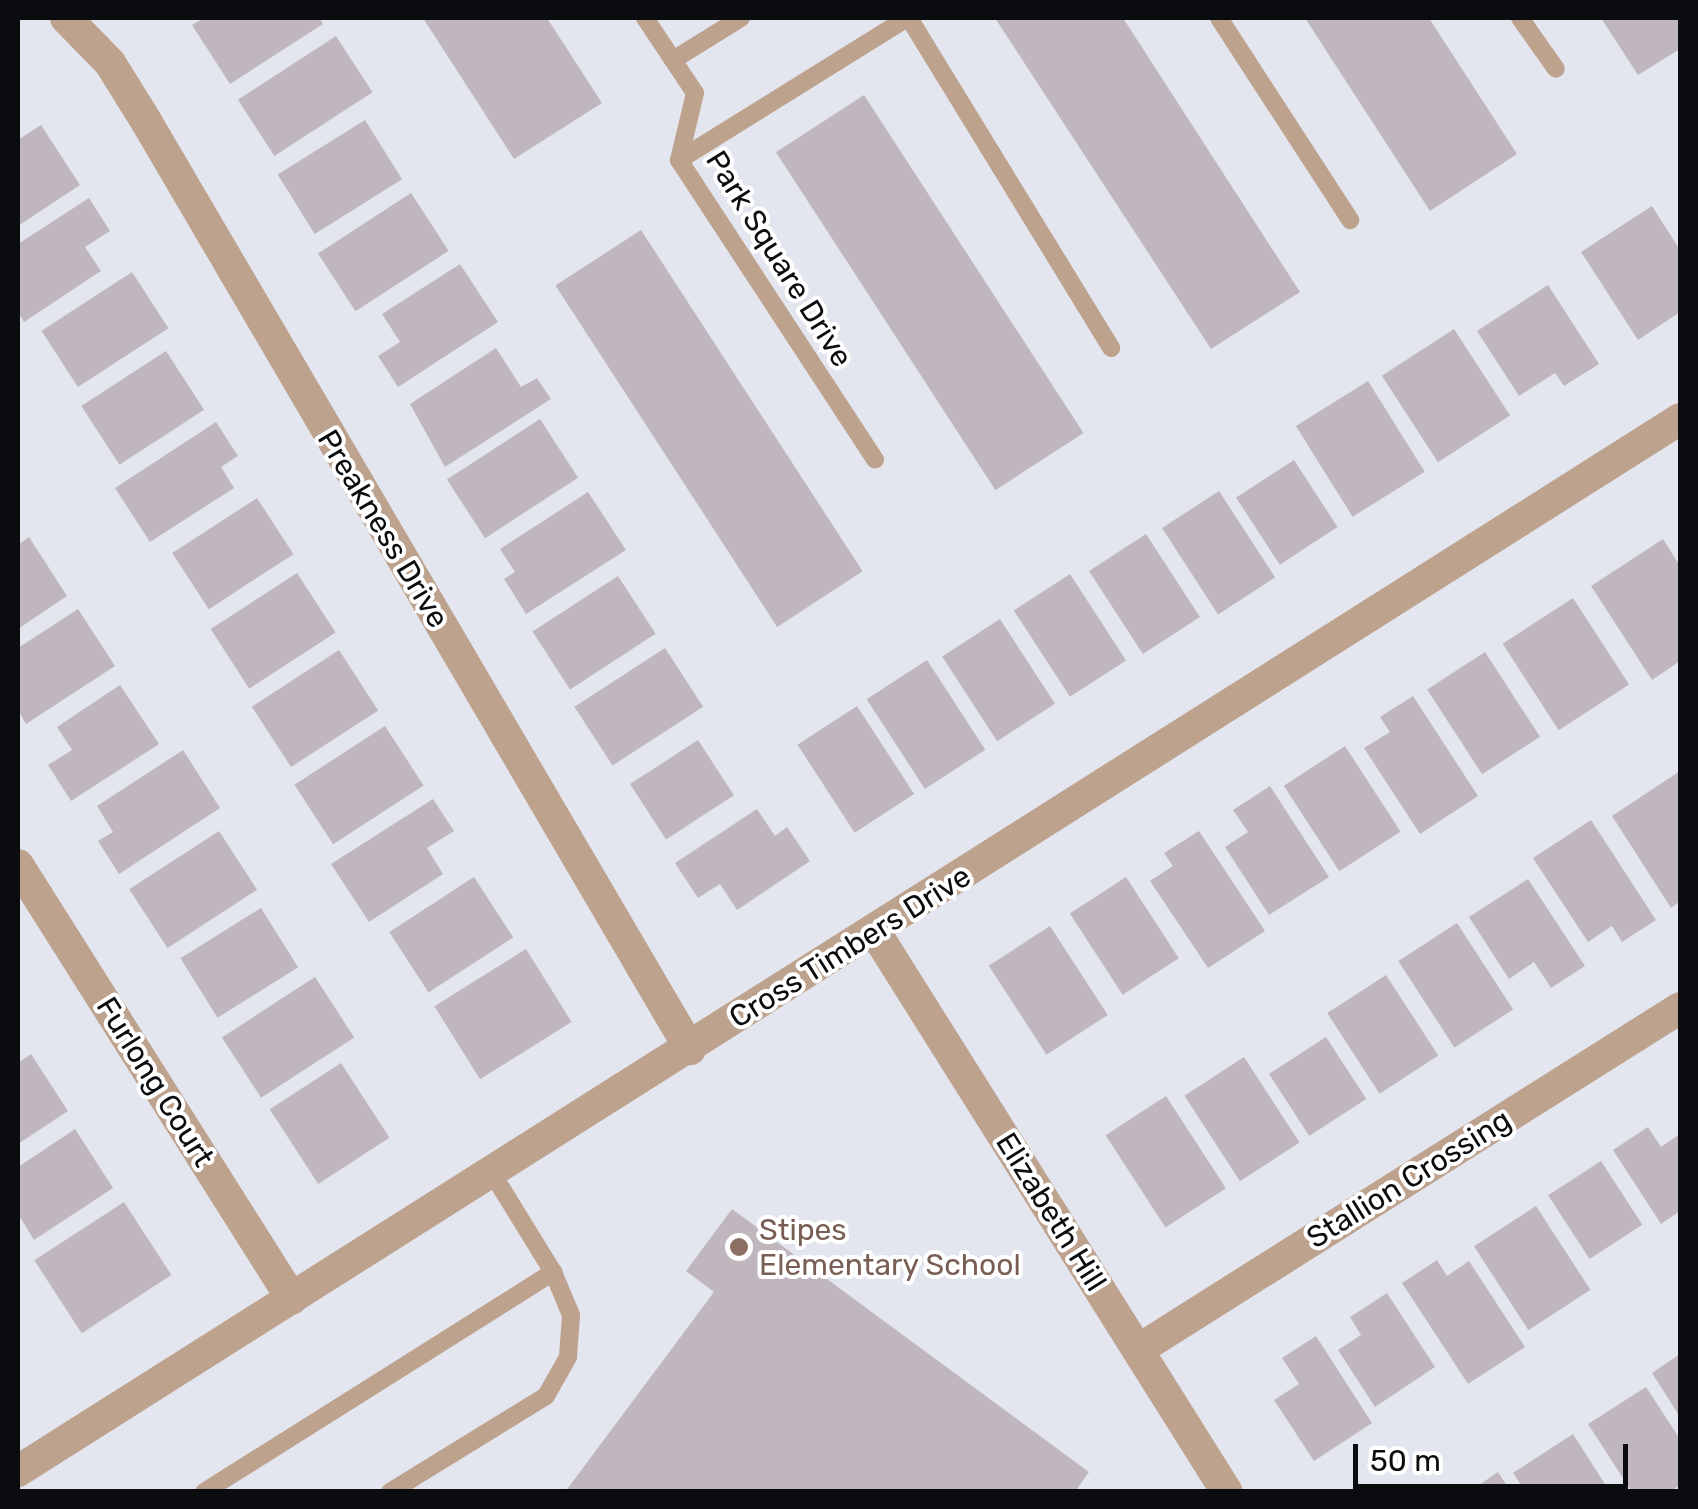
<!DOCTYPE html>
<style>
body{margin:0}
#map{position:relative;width:1698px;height:1509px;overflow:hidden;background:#e4e6ef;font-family:Rubik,sans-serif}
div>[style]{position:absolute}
.building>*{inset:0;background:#bfb7bd;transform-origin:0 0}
.service>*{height:18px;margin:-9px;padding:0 9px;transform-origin:9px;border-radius:9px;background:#bda28e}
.minor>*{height:32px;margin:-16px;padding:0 16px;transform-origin:16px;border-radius:16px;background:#bda28e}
.dots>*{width:28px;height:28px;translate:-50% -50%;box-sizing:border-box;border:5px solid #fff;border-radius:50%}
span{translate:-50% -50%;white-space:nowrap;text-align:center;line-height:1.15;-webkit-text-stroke:8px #fff;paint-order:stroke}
.street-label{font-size:30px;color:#0b0c0f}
.education-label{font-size:30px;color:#785e54}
.left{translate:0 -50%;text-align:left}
.frame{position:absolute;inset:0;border:20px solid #0b0c0f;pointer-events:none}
.scale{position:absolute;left:1353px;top:1444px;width:275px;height:45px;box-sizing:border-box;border:5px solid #0b0c0f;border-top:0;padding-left:12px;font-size:30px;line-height:35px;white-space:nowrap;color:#0b0c0f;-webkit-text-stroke:8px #fff;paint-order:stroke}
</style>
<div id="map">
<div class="building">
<i style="clip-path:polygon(204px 18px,319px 18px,323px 24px,230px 84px,192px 25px)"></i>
<i style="clip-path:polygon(423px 18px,547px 18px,602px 103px,514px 159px)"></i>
<i style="clip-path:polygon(995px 18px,1123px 18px,1300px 292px,1211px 349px)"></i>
<i style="clip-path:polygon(1305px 18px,1429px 18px,1517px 154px,1430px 211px)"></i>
<i style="clip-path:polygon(1601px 18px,1680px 18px,1680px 49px,1638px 75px)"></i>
<i style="left:336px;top:36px;width:67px;height:117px;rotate:57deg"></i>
<i style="left:864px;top:95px;width:403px;height:105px;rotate:57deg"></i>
<i style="left:365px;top:120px;width:70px;height:103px;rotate:58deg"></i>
<i style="clip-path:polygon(41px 125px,80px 185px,18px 226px,18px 140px)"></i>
<i style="left:411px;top:193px;width:69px;height:111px;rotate:57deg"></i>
<i style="clip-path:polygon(89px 198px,110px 231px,85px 247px,101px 271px,24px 322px,18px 312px,18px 244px)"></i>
<i style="clip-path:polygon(1652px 206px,1680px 250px,1680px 312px,1638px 340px,1581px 252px)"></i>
<i style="left:641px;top:230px;width:407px;height:102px;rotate:57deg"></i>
<i style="clip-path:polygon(460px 264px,498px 322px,398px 387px,378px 356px,400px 342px,382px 314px)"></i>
<i style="left:132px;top:272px;width:67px;height:108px;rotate:57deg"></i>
<i style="clip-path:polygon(1548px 285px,1599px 364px,1564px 386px,1555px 373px,1519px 396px,1477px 331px)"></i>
<i style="left:1454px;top:329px;width:103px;height:86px;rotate:57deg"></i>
<i style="clip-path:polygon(496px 348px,521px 387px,537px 378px,551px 399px,445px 467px,410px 404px)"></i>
<i style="left:166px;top:351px;width:70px;height:101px;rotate:57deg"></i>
<i style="left:1368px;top:381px;width:107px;height:85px;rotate:58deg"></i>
<i style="left:540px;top:419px;width:70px;height:111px;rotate:57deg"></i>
<i style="clip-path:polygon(216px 422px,238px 456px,221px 467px,234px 488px,150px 542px,115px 488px)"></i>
<i style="left:1294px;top:460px;width:80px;height:69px;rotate:57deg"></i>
<i style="left:1219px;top:491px;width:103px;height:68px;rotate:57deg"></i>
<i style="clip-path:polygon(588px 492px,626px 550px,526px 614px,504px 579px,515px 572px,500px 549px)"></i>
<i style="left:257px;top:498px;width:67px;height:101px;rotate:57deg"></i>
<i style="left:1146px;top:534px;width:99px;height:68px;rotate:57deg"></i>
<i style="clip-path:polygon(29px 537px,67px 596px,18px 629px,18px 545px)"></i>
<i style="clip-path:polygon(1663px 539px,1680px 566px,1680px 661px,1652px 680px,1591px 586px)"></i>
<i style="left:297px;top:573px;width:71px;height:103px;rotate:57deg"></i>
<i style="left:1070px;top:574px;width:103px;height:67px;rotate:57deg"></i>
<i style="left:618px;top:576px;width:69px;height:102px;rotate:57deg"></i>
<i style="left:1573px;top:598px;width:103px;height:84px;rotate:57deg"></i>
<i style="clip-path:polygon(78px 609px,115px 666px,26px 724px,18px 710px,18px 648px)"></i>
<i style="left:1000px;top:619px;width:101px;height:69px;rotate:57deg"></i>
<i style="left:665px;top:648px;width:70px;height:108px;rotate:57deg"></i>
<i style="left:339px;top:650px;width:72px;height:104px;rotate:57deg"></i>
<i style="left:1485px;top:652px;width:101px;height:69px;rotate:57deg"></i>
<i style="left:927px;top:660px;width:107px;height:72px;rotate:57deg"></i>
<i style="clip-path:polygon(120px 685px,159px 744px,71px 801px,48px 765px,72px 750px,57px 727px)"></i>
<i style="clip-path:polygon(1413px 696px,1478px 796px,1420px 834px,1364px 748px,1390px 732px,1380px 717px)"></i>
<i style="left:857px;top:706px;width:105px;height:71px;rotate:57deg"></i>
<i style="left:385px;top:726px;width:71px;height:108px;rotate:57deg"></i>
<i style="left:698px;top:740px;width:66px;height:81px;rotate:57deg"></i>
<i style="left:1345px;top:746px;width:102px;height:73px;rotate:57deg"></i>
<i style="clip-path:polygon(183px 750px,220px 808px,119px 874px,98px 841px,113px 832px,97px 806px)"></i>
<i style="clip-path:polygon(1680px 771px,1680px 901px,1671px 908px,1612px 816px)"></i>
<i style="clip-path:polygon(1270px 786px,1329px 877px,1269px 915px,1225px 847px,1248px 832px,1233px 810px)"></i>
<i style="clip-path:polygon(433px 799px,454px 831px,427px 848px,443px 874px,369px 922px,331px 864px)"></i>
<i style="clip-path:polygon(757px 809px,775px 836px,787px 827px,810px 861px,737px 910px,720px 884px,698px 898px,675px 863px)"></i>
<i style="clip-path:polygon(1591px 820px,1656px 920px,1622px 942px,1612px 926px,1588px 942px,1533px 858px)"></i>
<i style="left:219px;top:831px;width:70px;height:107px;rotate:57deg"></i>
<i style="clip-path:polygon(1199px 831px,1265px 931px,1208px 968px,1150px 881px,1173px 866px,1164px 853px)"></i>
<i style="left:474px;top:877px;width:72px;height:101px;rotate:57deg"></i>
<i style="left:1126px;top:877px;width:97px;height:67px;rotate:57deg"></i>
<i style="clip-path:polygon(1528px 879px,1585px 966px,1551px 988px,1534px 962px,1509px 979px,1469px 917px)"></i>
<i style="left:261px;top:908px;width:70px;height:95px;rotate:58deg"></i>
<i style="left:1457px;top:923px;width:103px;height:70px;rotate:57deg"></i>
<i style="left:1050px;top:926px;width:106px;height:73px;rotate:57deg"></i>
<i style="left:526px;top:949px;width:86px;height:108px;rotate:58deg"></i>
<i style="left:1386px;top:975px;width:96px;height:70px;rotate:57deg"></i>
<i style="left:315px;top:977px;width:72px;height:111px;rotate:57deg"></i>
<i style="left:1326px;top:1037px;width:74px;height:68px;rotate:57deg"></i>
<i style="clip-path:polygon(31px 1054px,68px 1111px,18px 1144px,18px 1063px)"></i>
<i style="left:1244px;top:1057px;width:102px;height:71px;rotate:57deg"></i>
<i style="left:341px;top:1063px;width:89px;height:85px;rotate:57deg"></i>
<i style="left:1166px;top:1096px;width:110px;height:72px;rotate:57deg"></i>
<i style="clip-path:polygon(1648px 1127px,1661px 1147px,1680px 1134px,1680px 1211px,1661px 1224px,1613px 1150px)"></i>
<i style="clip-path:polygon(75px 1129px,113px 1188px,34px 1240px,18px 1214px,18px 1167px)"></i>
<i style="left:1601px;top:1161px;width:76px;height:63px;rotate:57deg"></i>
<i style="left:124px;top:1202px;width:87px;height:107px;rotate:57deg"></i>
<i style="left:1536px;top:1206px;width:100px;height:74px;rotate:57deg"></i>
<i style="clip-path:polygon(732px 1209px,1089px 1472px,1075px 1492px,565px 1492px,714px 1292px,686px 1271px)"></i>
<i style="clip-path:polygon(1437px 1260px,1447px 1276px,1469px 1261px,1525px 1347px,1468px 1384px,1402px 1283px)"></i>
<i style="clip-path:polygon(1387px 1293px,1435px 1367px,1375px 1407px,1338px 1350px,1361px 1335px,1350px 1317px)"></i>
<i style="clip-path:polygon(1316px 1336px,1372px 1423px,1314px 1461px,1274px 1400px,1299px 1384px,1282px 1358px)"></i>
<i style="clip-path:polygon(1680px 1354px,1680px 1417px,1652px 1373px)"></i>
<i style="clip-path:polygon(1646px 1387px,1680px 1439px,1680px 1485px,1670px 1492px,1632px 1492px,1588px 1424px)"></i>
<i style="clip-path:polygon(1573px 1434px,1610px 1492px,1526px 1492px,1513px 1473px)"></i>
<i style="clip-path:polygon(1498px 1472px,1511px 1492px,1469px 1492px)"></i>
</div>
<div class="service">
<i style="left:645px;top:18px;width:90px;rotate:56.3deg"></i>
<i style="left:695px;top:93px;width:69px;rotate:103.4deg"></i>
<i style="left:909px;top:18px;width:387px;rotate:58.5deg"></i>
<i style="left:1219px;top:18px;width:241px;rotate:57deg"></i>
<i style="left:1520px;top:18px;width:62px;rotate:54.8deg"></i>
<i style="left:673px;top:60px;width:80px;rotate:-31.7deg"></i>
<i style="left:679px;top:160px;width:358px;rotate:56.8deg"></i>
<i style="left:679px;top:160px;width:269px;rotate:-31.9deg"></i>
<i style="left:204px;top:1492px;width:413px;rotate:-32.2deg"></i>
<i style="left:390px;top:1492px;width:183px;rotate:-31.6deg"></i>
<i style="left:546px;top:1396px;width:45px;rotate:-60.6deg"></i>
<i style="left:568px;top:1357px;width:42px;rotate:-85.9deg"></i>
<i style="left:571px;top:1315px;width:47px;rotate:-112.7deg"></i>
<i style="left:553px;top:1272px;width:116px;rotate:-121.6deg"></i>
</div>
<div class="minor">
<i style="left:66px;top:18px;width:63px;rotate:45.6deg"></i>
<i style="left:110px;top:63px;width:68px;rotate:58.2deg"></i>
<i style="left:146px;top:121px;width:1076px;rotate:59.62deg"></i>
<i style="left:18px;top:865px;width:513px;rotate:57.73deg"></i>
<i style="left:875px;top:932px;width:661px;rotate:57.85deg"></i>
<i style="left:1138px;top:1350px;width:641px;rotate:-32.25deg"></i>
<i style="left:18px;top:1471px;width:1967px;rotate:-32.33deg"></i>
</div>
<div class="dots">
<i style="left:739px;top:1247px;background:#8d6e63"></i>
</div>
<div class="street-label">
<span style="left:779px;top:259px;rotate:58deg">Park Square Drive</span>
<span style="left:383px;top:529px;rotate:59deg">Preakness Drive</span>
<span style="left:850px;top:947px;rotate:-32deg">Cross Timbers Drive</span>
<span style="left:155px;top:1082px;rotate:58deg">Furlong Court</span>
<span style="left:1409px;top:1179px;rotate:-32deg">Stallion Crossing</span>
<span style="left:1051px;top:1212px;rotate:58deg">Elizabeth Hill</span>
</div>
<div class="education-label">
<span class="left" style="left:759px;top:1247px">Stipes<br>Elementary School</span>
</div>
<div class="frame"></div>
<div class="scale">50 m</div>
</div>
